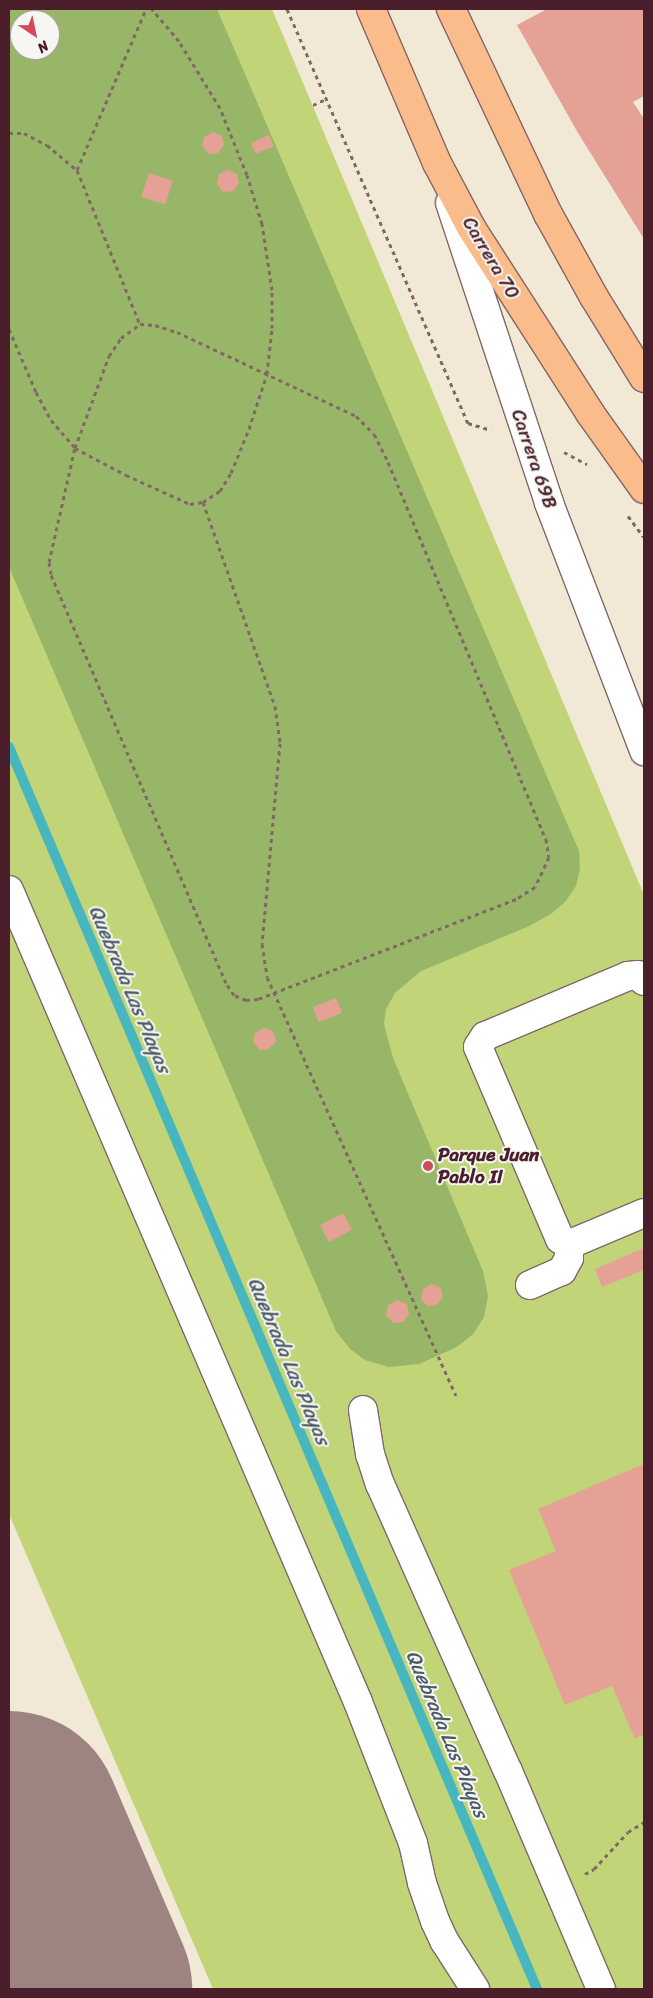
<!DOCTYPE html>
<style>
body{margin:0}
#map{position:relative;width:653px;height:1998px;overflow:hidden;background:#f1e9d5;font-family:Sriracha,sans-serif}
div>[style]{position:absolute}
.green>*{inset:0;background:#c1d478}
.forest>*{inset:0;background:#98b668}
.stream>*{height:10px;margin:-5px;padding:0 5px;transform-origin:5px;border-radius:5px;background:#47b6be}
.runway>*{height:224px;margin:-112px;padding:0 112px;transform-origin:112px;border-radius:112px;background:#9e8480}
.building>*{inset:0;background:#e5a196;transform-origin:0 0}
.path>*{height:3px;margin-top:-1.5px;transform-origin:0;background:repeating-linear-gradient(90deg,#846666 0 4px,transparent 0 8px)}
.roads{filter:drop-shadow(1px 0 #846666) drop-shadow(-1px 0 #846666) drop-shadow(0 1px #846666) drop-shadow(0 -1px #846666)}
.minor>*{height:28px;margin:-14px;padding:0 14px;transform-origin:14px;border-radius:14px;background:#fff}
.major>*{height:28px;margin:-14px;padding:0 14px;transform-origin:14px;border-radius:14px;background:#f9bc8a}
.dots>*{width:14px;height:14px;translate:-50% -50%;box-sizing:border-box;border:2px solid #f6f6f2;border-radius:50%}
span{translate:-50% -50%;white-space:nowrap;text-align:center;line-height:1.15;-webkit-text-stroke:4px #f6f6f2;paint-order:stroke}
.street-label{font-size:19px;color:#4a1f2b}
.poi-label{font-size:19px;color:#4a1f2b;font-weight:700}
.left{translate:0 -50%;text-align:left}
.water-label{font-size:20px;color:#495b66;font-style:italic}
.frame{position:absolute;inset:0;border:10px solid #4a1f2b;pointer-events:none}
.north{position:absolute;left:10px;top:10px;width:50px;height:50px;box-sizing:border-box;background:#f6f6f2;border:1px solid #b1a0a2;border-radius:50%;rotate:146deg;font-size:14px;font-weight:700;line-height:20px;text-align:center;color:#4a1f2b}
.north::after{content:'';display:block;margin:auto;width:18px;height:22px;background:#d1495b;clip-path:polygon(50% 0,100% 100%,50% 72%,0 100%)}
</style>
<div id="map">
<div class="green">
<i style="clip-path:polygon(evenodd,9px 9px,272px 9px,644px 895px,644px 1989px,213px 1989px,9px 1514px,9px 9px,20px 20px,50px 20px,50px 50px,20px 50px,20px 20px)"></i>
</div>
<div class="forest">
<i style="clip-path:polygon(evenodd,9px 9px,217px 9px,579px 851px,580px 869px,576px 886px,565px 902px,551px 914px,527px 927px,421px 971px,395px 993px,386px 1009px,384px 1024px,393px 1058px,483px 1271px,488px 1296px,484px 1317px,473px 1334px,457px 1347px,419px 1364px,389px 1367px,365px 1360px,350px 1349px,336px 1331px,9px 567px,9px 9px,20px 20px,50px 20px,50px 50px,20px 50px,20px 20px)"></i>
</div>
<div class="stream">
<i style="left:9px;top:747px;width:1350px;rotate:66.97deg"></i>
</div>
<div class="runway">
<i style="left:9px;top:1823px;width:181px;rotate:66.8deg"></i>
</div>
<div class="building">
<i style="clip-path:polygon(547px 9px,644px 9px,644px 96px,633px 102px,644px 119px,644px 239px,578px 133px,517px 25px)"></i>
<i style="clip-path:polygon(213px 132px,222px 136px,224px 145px,218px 153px,209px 154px,202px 146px,204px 137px)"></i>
<i style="left:269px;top:135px;width:12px;height:20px;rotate:66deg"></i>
<i style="clip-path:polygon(227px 170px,237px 174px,239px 183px,233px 191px,223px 192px,217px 184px,219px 174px)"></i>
<i style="left:149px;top:173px;width:25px;height:25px;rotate:18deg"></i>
<i style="left:336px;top:998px;width:16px;height:25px;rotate:68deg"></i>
<i style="clip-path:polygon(264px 1028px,273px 1031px,276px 1041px,269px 1049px,260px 1050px,253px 1042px,255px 1033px)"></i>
<i style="left:343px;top:1213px;width:19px;height:26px;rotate:62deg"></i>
<i style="clip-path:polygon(644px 1248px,644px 1270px,602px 1287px,595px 1269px)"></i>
<i style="clip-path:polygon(432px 1284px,441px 1288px,443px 1297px,437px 1305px,427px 1306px,421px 1299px,423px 1289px)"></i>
<i style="clip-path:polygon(397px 1300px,407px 1304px,409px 1314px,403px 1322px,393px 1323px,386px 1315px,388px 1305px)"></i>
<i style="clip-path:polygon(644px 1464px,644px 1734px,635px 1739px,612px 1686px,565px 1705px,509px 1570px,556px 1551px,538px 1509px)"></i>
</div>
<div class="path">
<i style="left:287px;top:9px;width:452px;rotate:66.4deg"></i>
<i style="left:468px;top:423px;width:24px;rotate:17deg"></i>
<i style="left:313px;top:105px;width:14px;rotate:-25deg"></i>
<i style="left:9px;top:133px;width:15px"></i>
<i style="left:24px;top:133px;width:26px;rotate:28deg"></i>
<i style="left:47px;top:145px;width:39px;rotate:40deg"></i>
<i style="left:77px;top:170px;width:166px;rotate:67.8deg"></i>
<i style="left:77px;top:170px;width:175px;rotate:-66.8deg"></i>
<i style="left:140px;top:324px;width:15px;rotate:4deg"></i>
<i style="left:155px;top:325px;width:23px;rotate:18deg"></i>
<i style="left:177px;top:332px;width:198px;rotate:25.1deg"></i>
<i style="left:356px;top:416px;width:25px;rotate:45deg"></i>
<i style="left:374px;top:434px;width:31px;rotate:63deg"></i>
<i style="left:388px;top:462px;width:409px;rotate:67.3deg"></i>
<i style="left:546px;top:839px;width:18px;rotate:81deg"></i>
<i style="left:549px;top:857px;width:33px;rotate:115deg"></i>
<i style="left:535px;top:887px;width:22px;rotate:148deg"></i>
<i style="left:516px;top:899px;width:277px;rotate:158.8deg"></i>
<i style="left:258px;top:999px;width:12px;rotate:175deg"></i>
<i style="left:246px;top:1000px;width:13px;rotate:-157deg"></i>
<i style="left:234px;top:995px;width:14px;rotate:-124deg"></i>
<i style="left:226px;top:983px;width:445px;rotate:-113.2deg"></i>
<i style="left:51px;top:574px;width:12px;rotate:-99deg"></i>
<i style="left:49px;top:562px;width:117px;rotate:-77.2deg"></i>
<i style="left:75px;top:448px;width:98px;rotate:-69.7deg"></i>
<i style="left:109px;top:356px;width:22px;rotate:-56deg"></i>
<i style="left:121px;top:338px;width:24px;rotate:-36deg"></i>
<i style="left:9px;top:329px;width:69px;rotate:66.8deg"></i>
<i style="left:36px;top:392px;width:32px;rotate:62deg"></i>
<i style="left:51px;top:420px;width:37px;rotate:49deg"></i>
<i style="left:75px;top:448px;width:58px;rotate:27.9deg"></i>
<i style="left:126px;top:475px;width:70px;rotate:24.4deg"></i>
<i style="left:190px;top:504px;width:13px;rotate:-9deg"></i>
<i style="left:203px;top:502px;width:20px;rotate:-33deg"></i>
<i style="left:220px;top:491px;width:21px;rotate:-59deg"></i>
<i style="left:231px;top:473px;width:48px;rotate:-67.8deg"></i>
<i style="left:249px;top:429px;width:58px;rotate:-71.9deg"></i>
<i style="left:267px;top:374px;width:46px;rotate:-83.8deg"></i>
<i style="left:272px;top:328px;width:38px;rotate:-90deg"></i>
<i style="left:272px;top:290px;width:67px;rotate:-98.6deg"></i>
<i style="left:262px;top:224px;width:51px;rotate:-107deg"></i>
<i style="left:247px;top:175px;width:72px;rotate:-111.9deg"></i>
<i style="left:220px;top:108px;width:79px;rotate:-121.5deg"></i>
<i style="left:179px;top:41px;width:42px;rotate:-130.2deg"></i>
<i style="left:564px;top:452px;width:26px;rotate:28deg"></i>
<i style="left:203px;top:502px;width:216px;rotate:70.6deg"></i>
<i style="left:275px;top:706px;width:37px;rotate:82deg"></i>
<i style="left:280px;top:743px;width:202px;rotate:95.1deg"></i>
<i style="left:262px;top:944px;width:33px;rotate:81deg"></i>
<i style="left:267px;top:977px;width:459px;rotate:65.7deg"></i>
<i style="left:628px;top:516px;width:26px;rotate:53deg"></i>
<i style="left:585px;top:1874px;width:10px;rotate:-29deg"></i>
<i style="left:594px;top:1869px;width:50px;rotate:-47.4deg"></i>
<i style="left:628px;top:1832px;width:19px;rotate:-32deg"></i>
</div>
<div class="roads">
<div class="minor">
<i style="left:450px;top:203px;width:316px;rotate:71.7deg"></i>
<i style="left:549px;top:503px;width:266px;rotate:69deg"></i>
<i style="left:9px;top:890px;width:884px;rotate:66.74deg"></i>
<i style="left:358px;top:1702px;width:151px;rotate:68.7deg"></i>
<i style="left:413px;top:1843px;width:41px;rotate:77.3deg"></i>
<i style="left:422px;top:1883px;width:40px;rotate:71.1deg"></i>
<i style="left:435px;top:1921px;width:23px;rotate:65deg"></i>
<i style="left:445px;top:1942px;width:56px;rotate:57.4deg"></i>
<i style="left:644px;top:981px;width:8px;rotate:-135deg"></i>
<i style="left:638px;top:975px;width:10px;rotate:174deg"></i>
<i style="left:628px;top:976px;width:155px;rotate:157.2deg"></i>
<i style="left:485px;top:1036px;width:13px;rotate:122deg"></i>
<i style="left:478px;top:1047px;width:209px;rotate:66.9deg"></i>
<i style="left:560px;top:1239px;width:10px;rotate:24deg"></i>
<i style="left:569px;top:1243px;width:6px;rotate:-9deg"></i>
<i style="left:575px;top:1242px;width:75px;rotate:-22.8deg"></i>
<i style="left:530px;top:1285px;width:35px;rotate:-24deg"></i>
<i style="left:562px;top:1271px;width:15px;rotate:-62deg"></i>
<i style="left:569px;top:1258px;width:15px;rotate:-90deg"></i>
<i style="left:363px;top:1410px;width:45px;rotate:81deg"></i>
<i style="left:370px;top:1454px;width:32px;rotate:72deg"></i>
<i style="left:380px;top:1484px;width:314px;rotate:66deg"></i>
<i style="left:508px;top:1771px;width:237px;rotate:66.9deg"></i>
</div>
<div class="major">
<i style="left:371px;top:9px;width:168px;rotate:66.8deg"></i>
<i style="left:437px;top:163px;width:75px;rotate:62.1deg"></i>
<i style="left:472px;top:229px;width:219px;rotate:57.3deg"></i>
<i style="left:590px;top:413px;width:93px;rotate:54.6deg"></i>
<i style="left:451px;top:9px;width:227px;rotate:64.7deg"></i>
<i style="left:548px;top:214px;width:95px;rotate:61deg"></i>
<i style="left:594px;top:297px;width:95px;rotate:58.3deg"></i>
</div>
</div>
<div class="dots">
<i style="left:428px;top:1166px;background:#d1495b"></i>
</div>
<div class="street-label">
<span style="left:491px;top:258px;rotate:59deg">Carrera 70</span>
<span style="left:534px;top:459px;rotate:71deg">Carrera 69B</span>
</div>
<div class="poi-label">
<span class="left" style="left:438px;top:1166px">Parque Juan<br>Pablo II</span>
</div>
<div class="water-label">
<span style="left:130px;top:989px;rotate:67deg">Quebrada Las Playas</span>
<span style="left:289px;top:1361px;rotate:67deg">Quebrada Las Playas</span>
<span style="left:447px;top:1734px;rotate:67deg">Quebrada Las Playas</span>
</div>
<div class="frame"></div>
<div class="north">N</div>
</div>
